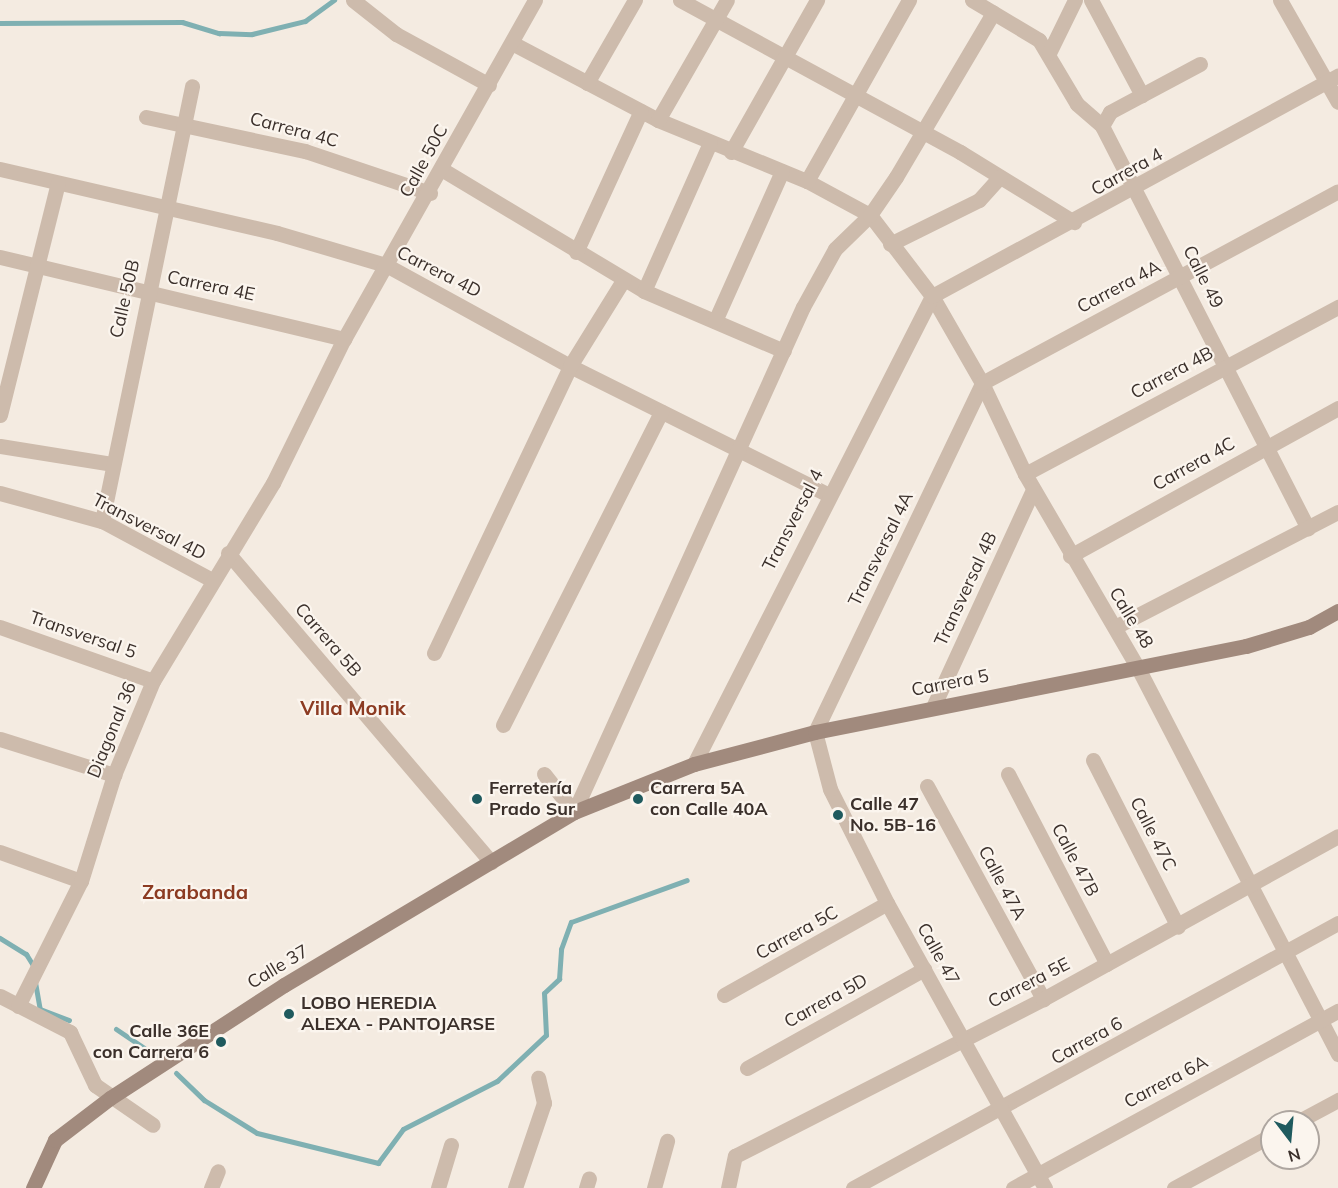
<!DOCTYPE html>
<meta charset="utf-8">
<style>
body{margin:0}
#map{position:relative;width:1338px;height:1188px;overflow:hidden;background:#f4ebe1;font-family:Mulish,sans-serif}
div>[style]{position:absolute}
.stream>*{height:5px;margin:-2.5px;padding:0 2.5px;transform-origin:2.5px;border-radius:2.5px;background:#7fb0b2}
.street>*{height:15px;margin:-7.5px;padding:0 7.5px;transform-origin:7.5px;border-radius:7.5px;background:#cdbbac}
.secondary>*{height:15px;margin:-7.5px;padding:0 7.5px;transform-origin:7.5px;border-radius:7.5px;background:#a18a7d}
.dots>*{width:16px;height:16px;translate:-50% -50%;box-sizing:border-box;border:3px solid #fbf5ee;border-radius:50%}
span{translate:-50% -50%;white-space:nowrap;text-align:center;line-height:1.15;-webkit-text-stroke:4.5px #fbf5ee;paint-order:stroke}
.street-label{font-size:18px;color:#3b302b}
.poi-label{font-size:18px;color:#3b302b;font-weight:700}
.left{translate:0 -50%;text-align:left}
.right{translate:-100% -50%;text-align:right}
.neighbourhood-label{font-size:20px;color:#8c3b22;font-weight:700}
.north{position:absolute;left:1260px;top:1110px;width:60px;height:60px;box-sizing:border-box;background:#fbf5ee;border:2px solid #aea6a0;border-radius:50%;rotate:164deg;font-size:16px;font-weight:700;line-height:24px;text-align:center;color:#3b302b}
.north::after{content:'';display:block;margin:auto;width:21px;height:27px;background:#1f5a5e;clip-path:polygon(50% 0,100% 100%,50% 72%,0 100%)}
</style>
<div id="map">
<div class="stream">
<i style="left:0;top:23px;width:182px;rotate:-0.3deg"></i>
<i style="left:182px;top:22px;width:39px;rotate:17deg"></i>
<i style="left:219px;top:33px;width:33px;rotate:2deg"></i>
<i style="left:252px;top:34px;width:55px;rotate:-13.8deg"></i>
<i style="left:305px;top:21px;width:36px;rotate:-36deg"></i>
<i style="left:0;top:938px;width:31px;rotate:32deg"></i>
<i style="left:26px;top:954px;width:15px;rotate:58deg"></i>
<i style="left:35px;top:982px;width:27px;rotate:80deg"></i>
<i style="left:40px;top:1009px;width:31px;rotate:21deg"></i>
<i style="left:116px;top:1029px;width:48px;rotate:34deg"></i>
<i style="left:176px;top:1073px;width:39px;rotate:44deg"></i>
<i style="left:204px;top:1100px;width:62px;rotate:31.9deg"></i>
<i style="left:257px;top:1133px;width:125px;rotate:13.9deg"></i>
<i style="left:378px;top:1163px;width:42px;rotate:-53.7deg"></i>
<i style="left:403px;top:1129px;width:106px;rotate:-27.1deg"></i>
<i style="left:497px;top:1081px;width:67px;rotate:-43.2deg"></i>
<i style="left:546px;top:1035px;width:42px;rotate:-92.7deg"></i>
<i style="left:544px;top:993px;width:21px;rotate:-43deg"></i>
<i style="left:559px;top:979px;width:30px;rotate:-86deg"></i>
<i style="left:561px;top:949px;width:29px;rotate:-70deg"></i>
<i style="left:571px;top:922px;width:123px;rotate:-19.9deg"></i>
</div>
<div class="street">
<i style="left:353px;top:0;width:55px;rotate:38.3deg"></i>
<i style="left:396px;top:34px;width:106px;rotate:28.7deg"></i>
<i style="left:680px;top:0;width:319px;rotate:28.5deg"></i>
<i style="left:960px;top:152px;width:134px;rotate:31.6deg"></i>
<i style="left:972px;top:0;width:78px;rotate:30.8deg"></i>
<i style="left:1039px;top:40px;width:74px;rotate:59.3deg"></i>
<i style="left:1077px;top:104px;width:33px;rotate:41deg"></i>
<i style="left:1102px;top:126px;width:452px;rotate:62.9deg"></i>
<i style="left:1091px;top:0;width:108px;rotate:61.8deg"></i>
<i style="left:1280px;top:0;width:117px;rotate:60.4deg"></i>
<i style="left:512px;top:43px;width:165px;rotate:27.8deg"></i>
<i style="left:658px;top:120px;width:161px;rotate:22.3deg"></i>
<i style="left:807px;top:181px;width:72px;rotate:28.4deg"></i>
<i style="left:870px;top:215px;width:102px;rotate:52.6deg"></i>
<i style="left:932px;top:296px;width:100px;rotate:60.1deg"></i>
<i style="left:982px;top:383px;width:101px;rotate:64.7deg"></i>
<i style="left:1025px;top:474px;width:225px;rotate:59.8deg"></i>
<i style="left:1138px;top:668px;width:435px;rotate:62.6deg"></i>
<i style="left:1049px;top:53px;width:59px;rotate:-63.9deg"></i>
<i style="left:587px;top:83px;width:96px;rotate:-60deg"></i>
<i style="left:146px;top:117px;width:163px;rotate:12.1deg"></i>
<i style="left:305px;top:151px;width:132px;rotate:18.6deg"></i>
<i style="left:658px;top:120px;width:138px;rotate:-60.1deg"></i>
<i style="left:1102px;top:126px;width:16px;rotate:-60deg"></i>
<i style="left:1110px;top:112px;width:102px;rotate:-28.1deg"></i>
<i style="left:731px;top:152px;width:175px;rotate:-60.5deg"></i>
<i style="left:0;top:169px;width:284px;rotate:13deg"></i>
<i style="left:277px;top:233px;width:114px;rotate:16.4deg"></i>
<i style="left:386px;top:265px;width:210px;rotate:28.8deg"></i>
<i style="left:570px;top:366px;width:287px;rotate:26.5deg"></i>
<i style="left:443px;top:170px;width:235px;rotate:31deg"></i>
<i style="left:644px;top:291px;width:152px;rotate:23.2deg"></i>
<i style="left:807px;top:181px;width:208px;rotate:-60.6deg"></i>
<i style="left:890px;top:244px;width:99px;rotate:-26.3deg"></i>
<i style="left:979px;top:200px;width:31px;rotate:-48deg"></i>
<i style="left:576px;top:252px;width:155px;rotate:-65.3deg"></i>
<i style="left:0;top:257px;width:354px;rotate:13.4deg"></i>
<i style="left:644px;top:291px;width:162px;rotate:-66deg"></i>
<i style="left:715px;top:321px;width:164px;rotate:-65.9deg"></i>
<i style="left:0;top:415px;width:239px;rotate:-76deg"></i>
<i style="left:0;top:446px;width:113px;rotate:9.1deg"></i>
<i style="left:1025px;top:474px;width:355px;rotate:-28.1deg"></i>
<i style="left:0;top:493px;width:106px;rotate:15.4deg"></i>
<i style="left:102px;top:521px;width:123px;rotate:28.2deg"></i>
<i style="left:102px;top:521px;width:444px;rotate:-78.3deg"></i>
<i style="left:228px;top:553px;width:406px;rotate:49.6deg"></i>
<i style="left:1070px;top:556px;width:306px;rotate:-28.9deg"></i>
<i style="left:0;top:627px;width:162px;rotate:19.4deg"></i>
<i style="left:1115px;top:627px;width:251px;rotate:-27.3deg"></i>
<i style="left:434px;top:653px;width:318px;rotate:-64.6deg"></i>
<i style="left:570px;top:366px;width:102px;rotate:-58.2deg"></i>
<i style="left:934px;top:705px;width:237px;rotate:-65.3deg"></i>
<i style="left:503px;top:725px;width:351px;rotate:-63.2deg"></i>
<i style="left:0;top:739px;width:120px;rotate:17.5deg"></i>
<i style="left:1093px;top:760px;width:187px;rotate:63deg"></i>
<i style="left:694px;top:764px;width:525px;rotate:-63.04deg"></i>
<i style="left:932px;top:296px;width:462px;rotate:-28.5deg"></i>
<i style="left:544px;top:774px;width:48px;rotate:51.7deg"></i>
<i style="left:574px;top:812px;width:554px;rotate:-65.61deg"></i>
<i style="left:803px;top:307px;width:66px;rotate:-61.1deg"></i>
<i style="left:835px;top:249px;width:49px;rotate:-44.2deg"></i>
<i style="left:870px;top:215px;width:46px;rotate:-55.6deg"></i>
<i style="left:896px;top:177px;width:191px;rotate:-59.4deg"></i>
<i style="left:1008px;top:774px;width:214px;rotate:62.5deg"></i>
<i style="left:927px;top:786px;width:243px;rotate:61.4deg"></i>
<i style="left:0;top:852px;width:86px;rotate:19.7deg"></i>
<i style="left:724px;top:995px;width:187px;rotate:-29.4deg"></i>
<i style="left:0;top:996px;width:79px;rotate:27.2deg"></i>
<i style="left:70px;top:1032px;width:59px;rotate:64.7deg"></i>
<i style="left:95px;top:1085px;width:70px;rotate:34.6deg"></i>
<i style="left:18px;top:1006px;width:140px;rotate:-63.3deg"></i>
<i style="left:81px;top:881px;width:111px;rotate:-72.7deg"></i>
<i style="left:114px;top:775px;width:102px;rotate:-67.5deg"></i>
<i style="left:153px;top:681px;width:232px;rotate:-58.8deg"></i>
<i style="left:273px;top:483px;width:161px;rotate:-63.8deg"></i>
<i style="left:344px;top:339px;width:389px;rotate:-60.6deg"></i>
<i style="left:747px;top:1068px;width:203px;rotate:-29.2deg"></i>
<i style="left:1297px;top:1122px;width:47px;rotate:-28.2deg"></i>
<i style="left:211px;top:1188px;width:18px;rotate:-68deg"></i>
<i style="left:438px;top:1188px;width:45px;rotate:-73.2deg"></i>
<i style="left:515px;top:1188px;width:90px;rotate:-71.2deg"></i>
<i style="left:544px;top:1103px;width:26px;rotate:-103deg"></i>
<i style="left:586px;top:1188px;width:10px;rotate:-73deg"></i>
<i style="left:654px;top:1188px;width:49px;rotate:-74.5deg"></i>
<i style="left:728px;top:1188px;width:33px;rotate:-78deg"></i>
<i style="left:735px;top:1156px;width:346px;rotate:-27deg"></i>
<i style="left:1043px;top:999px;width:337px;rotate:-28.9deg"></i>
<i style="left:853px;top:1188px;width:553px;rotate:-28.65deg"></i>
<i style="left:1013px;top:1188px;width:370px;rotate:-28.6deg"></i>
<i style="left:1045px;top:1188px;width:326px;rotate:-119deg"></i>
<i style="left:887px;top:903px;width:127px;rotate:-116.6deg"></i>
<i style="left:830px;top:789px;width:59px;rotate:-104.7deg"></i>
<i style="left:815px;top:732px;width:387px;rotate:-64.4deg"></i>
<i style="left:982px;top:383px;width:404px;rotate:-28.3deg"></i>
<i style="left:1174px;top:1188px;width:111px;rotate:-28.4deg"></i>
</div>
<div class="secondary">
<i style="left:33px;top:1188px;width:53px;rotate:-65.4deg"></i>
<i style="left:55px;top:1140px;width:69px;rotate:-37.4deg"></i>
<i style="left:110px;top:1098px;width:207px;rotate:-33deg"></i>
<i style="left:284px;top:985px;width:338px;rotate:-30.8deg"></i>
<i style="left:574px;top:812px;width:129px;rotate:-21.8deg"></i>
<i style="left:694px;top:764px;width:125px;rotate:-14.8deg"></i>
<i style="left:815px;top:732px;width:439px;rotate:-11.3deg"></i>
<i style="left:1246px;top:646px;width:66px;rotate:-16.8deg"></i>
<i style="left:1309px;top:627px;width:33px;rotate:-29deg"></i>
</div>
<div class="dots">
<i style="left:477px;top:799px;background:#1f5a5e"></i>
<i style="left:638px;top:799px;background:#1f5a5e"></i>
<i style="left:838px;top:815px;background:#1f5a5e"></i>
<i style="left:289px;top:1014px;background:#1f5a5e"></i>
<i style="left:221px;top:1042px;background:#1f5a5e"></i>
</div>
<div class="street-label">
<span style="left:294px;top:130px;rotate:15deg">Carrera 4C</span>
<span style="left:424px;top:161px;rotate:-61deg">Calle 50C</span>
<span style="left:1127px;top:172px;rotate:-29deg">Carrera 4</span>
<span style="left:439px;top:272px;rotate:27deg">Carrera 4D</span>
<span style="left:1203px;top:277px;rotate:63deg">Calle 49</span>
<span style="left:211px;top:286px;rotate:12deg">Carrera 4E</span>
<span style="left:1119px;top:287px;rotate:-28deg">Carrera 4A</span>
<span style="left:125px;top:299px;rotate:-77deg">Calle 50B</span>
<span style="left:1172px;top:373px;rotate:-28deg">Carrera 4B</span>
<span style="left:1194px;top:464px;rotate:-29deg">Carrera 4C</span>
<span style="left:793px;top:520px;rotate:-63deg">Transversal 4</span>
<span style="left:149px;top:527px;rotate:27deg">Transversal 4D</span>
<span style="left:881px;top:549px;rotate:-64deg">Transversal 4A</span>
<span style="left:966px;top:589px;rotate:-65deg">Transversal 4B</span>
<span style="left:1131px;top:618px;rotate:59deg">Calle 48</span>
<span style="left:83px;top:635px;rotate:19deg">Transversal 5</span>
<span style="left:328px;top:640px;rotate:49deg">Carrera 5B</span>
<span style="left:950px;top:683px;rotate:-11deg">Carrera 5</span>
<span style="left:112px;top:730px;rotate:-68deg">Diagonal 36</span>
<span style="left:1153px;top:834px;rotate:63deg">Calle 47C</span>
<span style="left:1075px;top:860px;rotate:62deg">Calle 47B</span>
<span style="left:1002px;top:883px;rotate:62deg">Calle 47A</span>
<span style="left:797px;top:933px;rotate:-29deg">Carrera 5C</span>
<span style="left:938px;top:954px;rotate:61deg">Calle 47</span>
<span style="left:278px;top:967px;rotate:-31deg">Calle 37</span>
<span style="left:1029px;top:983px;rotate:-27deg">Carrera 5E</span>
<span style="left:826px;top:1001px;rotate:-29deg">Carrera 5D</span>
<span style="left:1087px;top:1041px;rotate:-29deg">Carrera 6</span>
<span style="left:1166px;top:1082px;rotate:-28deg">Carrera 6A</span>
</div>
<div class="poi-label">
<span class="left" style="left:489px;top:799px">Ferretería<br>Prado Sur</span>
<span class="left" style="left:650px;top:799px">Carrera 5A<br>con Calle 40A</span>
<span class="left" style="left:850px;top:815px">Calle 47<br>No. 5B-16</span>
<span class="left" style="left:301px;top:1014px">LOBO HEREDIA<br>ALEXA - PANTOJARSE</span>
<span class="right" style="left:209px;top:1042px">Calle 36E<br>con Carrera 6</span>
</div>
<div class="neighbourhood-label">
<span style="left:353px;top:707px">Villa Monik</span>
<span style="left:195px;top:891px">Zarabanda</span>
</div>
<div class="north">N</div>
</div>
